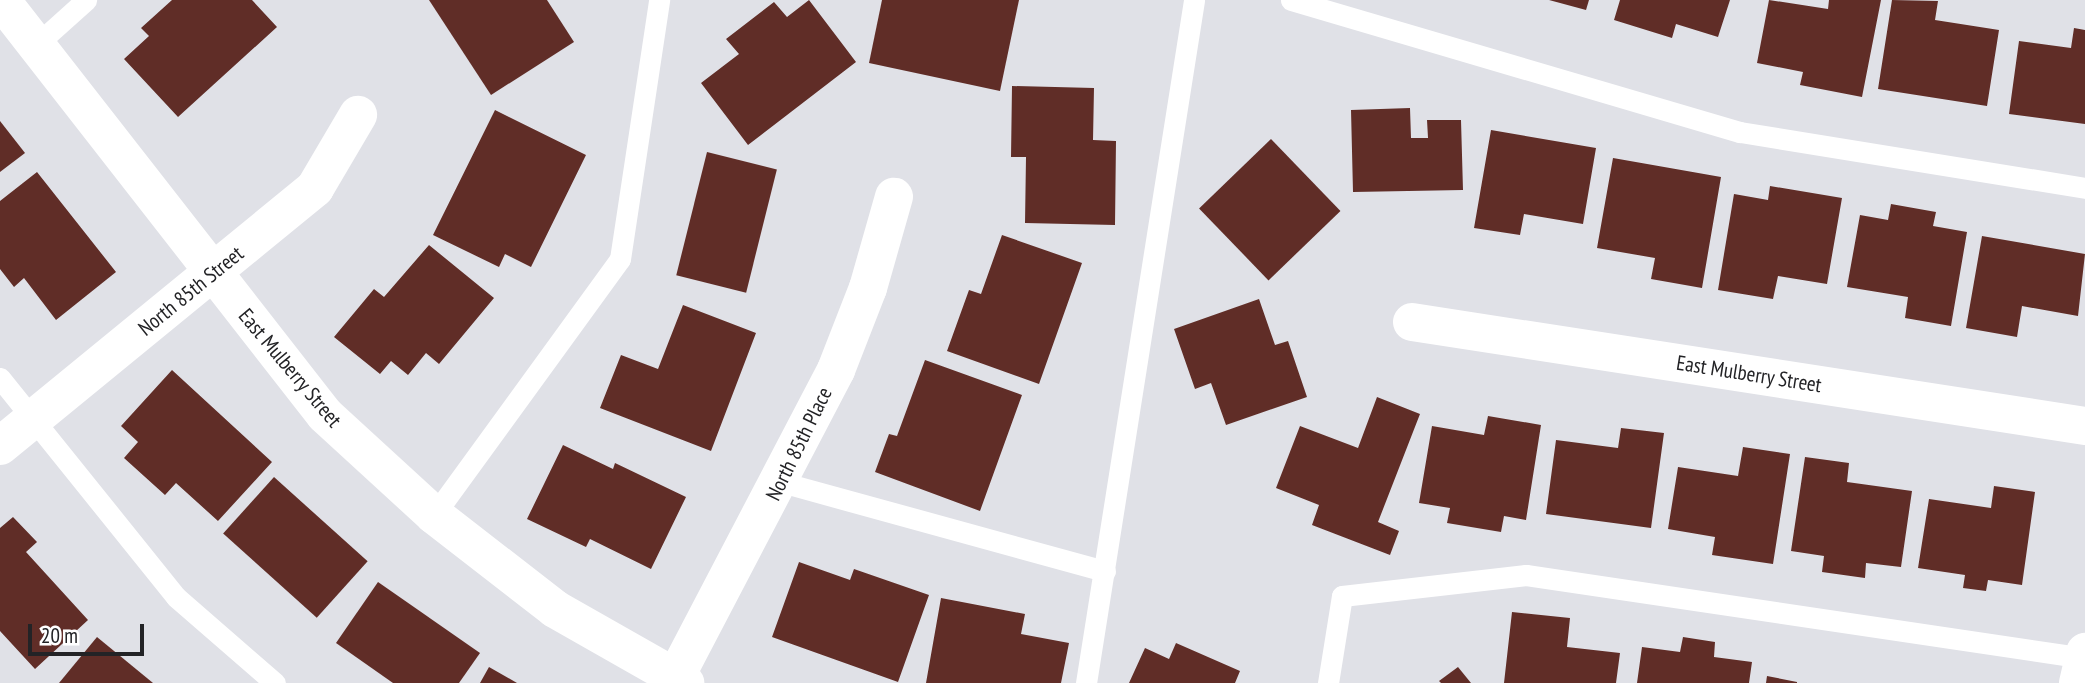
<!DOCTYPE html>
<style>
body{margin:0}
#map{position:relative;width:2085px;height:683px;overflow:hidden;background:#e0e1e7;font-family:"PT Sans Narrow",sans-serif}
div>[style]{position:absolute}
.building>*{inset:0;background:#602d27;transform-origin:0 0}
.lane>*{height:21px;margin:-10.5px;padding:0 10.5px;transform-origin:10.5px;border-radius:10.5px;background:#fff}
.street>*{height:38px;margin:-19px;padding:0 19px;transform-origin:19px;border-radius:19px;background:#fff}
span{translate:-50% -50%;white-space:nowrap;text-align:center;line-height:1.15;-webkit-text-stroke:7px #fff;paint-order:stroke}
.street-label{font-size:21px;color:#232326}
.scale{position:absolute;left:28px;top:624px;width:116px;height:32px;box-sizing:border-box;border:4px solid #232326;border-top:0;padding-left:9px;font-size:21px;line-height:24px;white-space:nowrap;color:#232326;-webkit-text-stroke:5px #fff;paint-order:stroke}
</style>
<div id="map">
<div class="building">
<i style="clip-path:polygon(172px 0,252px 0,277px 27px,178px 117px,124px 59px,149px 36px,141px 28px)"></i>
<i style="clip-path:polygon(429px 0,547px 0,574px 42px,491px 95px)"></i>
<i style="clip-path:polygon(809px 0,856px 62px,748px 145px,701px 83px,739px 54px,726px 39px,774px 2px,787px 17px)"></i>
<i style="clip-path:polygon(882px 0,1019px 0,1000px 91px,869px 63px)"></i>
<i style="clip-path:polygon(1549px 0,1589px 0,1586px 10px)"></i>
<i style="clip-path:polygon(1620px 0,1730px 0,1718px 37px,1676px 24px,1672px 38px,1614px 20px)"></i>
<i style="clip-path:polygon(1769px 0,1828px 9px,1829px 0,1881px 0,1862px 97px,1800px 85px,1803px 72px,1757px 63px)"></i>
<i style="clip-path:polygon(1892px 0,1938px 1px,1935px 20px,1999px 30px,1987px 106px,1878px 89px)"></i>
<i style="clip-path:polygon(2074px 28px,2085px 30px,2085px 124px,2009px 114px,2019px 41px,2071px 48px)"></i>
<i style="clip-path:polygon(1012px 86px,1094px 88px,1093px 140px,1116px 141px,1115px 225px,1025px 223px,1026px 157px,1011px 157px)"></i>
<i style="clip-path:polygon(1410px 108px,1411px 138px,1428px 138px,1427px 120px,1461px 120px,1463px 190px,1353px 192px,1351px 110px)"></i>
<i style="clip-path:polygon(495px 110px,586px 155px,531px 267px,505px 254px,499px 267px,433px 235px)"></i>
<i style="clip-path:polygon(0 121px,25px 153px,0 172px)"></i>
<i style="clip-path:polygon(1491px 130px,1596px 148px,1583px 224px,1524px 214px,1520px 235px,1474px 228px)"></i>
<i style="left:1271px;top:139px;width:100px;height:100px;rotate:46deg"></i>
<i style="left:707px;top:152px;width:72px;height:127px;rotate:14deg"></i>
<i style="clip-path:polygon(1613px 158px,1721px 177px,1702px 288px,1651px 279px,1655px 258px,1597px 248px)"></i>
<i style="clip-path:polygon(37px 172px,116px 272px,56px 320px,24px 278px,14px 287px,0 269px,0 201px)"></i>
<i style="clip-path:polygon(1770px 186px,1842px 198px,1827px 284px,1778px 276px,1773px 299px,1718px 290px,1734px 194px,1768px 200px)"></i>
<i style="clip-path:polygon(1891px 204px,1936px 212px,1933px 226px,1967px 232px,1951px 326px,1905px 318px,1908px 297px,1847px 287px,1860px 215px,1888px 220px)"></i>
<i style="clip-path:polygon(1002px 235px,1082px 263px,1039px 384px,947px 351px,969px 290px,981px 294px)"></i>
<i style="clip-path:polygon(1982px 236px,2085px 254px,2078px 316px,2022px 306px,2017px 337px,1966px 328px)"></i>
<i style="clip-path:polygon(429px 245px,494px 298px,439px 364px,426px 353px,408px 375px,391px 361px,380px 374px,334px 337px,374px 289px,384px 297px)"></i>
<i style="clip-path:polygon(1259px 299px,1275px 345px,1288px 341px,1307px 397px,1226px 425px,1211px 383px,1195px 389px,1174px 329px)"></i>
<i style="clip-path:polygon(683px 305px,756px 333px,711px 451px,600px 408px,621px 355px,658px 369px)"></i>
<i style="clip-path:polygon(925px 360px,1022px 395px,980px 511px,875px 472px,889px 434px,897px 436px)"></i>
<i style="clip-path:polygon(172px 370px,272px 462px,218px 521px,176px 483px,165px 495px,124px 458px,138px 442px,121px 426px)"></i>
<i style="clip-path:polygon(1377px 397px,1420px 414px,1378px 522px,1399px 531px,1390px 555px,1312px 525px,1319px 505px,1276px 488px,1300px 426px,1358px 448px)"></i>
<i style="clip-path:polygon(1488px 416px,1541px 425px,1526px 520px,1504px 516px,1501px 532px,1447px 523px,1450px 508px,1419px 503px,1432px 426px,1484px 435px)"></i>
<i style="clip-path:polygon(1621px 428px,1664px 433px,1651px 528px,1546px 514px,1556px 440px,1618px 448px)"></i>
<i style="clip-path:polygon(563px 445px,613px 469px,615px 463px,686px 497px,651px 569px,590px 539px,586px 547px,527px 519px)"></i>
<i style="clip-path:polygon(1743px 447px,1790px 454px,1773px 564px,1712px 555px,1715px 537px,1668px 529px,1678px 467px,1738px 476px)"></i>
<i style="clip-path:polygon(1805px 457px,1849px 463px,1847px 482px,1912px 491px,1901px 567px,1866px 563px,1865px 578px,1822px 572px,1824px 556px,1791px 551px)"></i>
<i style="left:274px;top:477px;width:126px;height:76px;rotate:42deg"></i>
<i style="clip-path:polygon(1994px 486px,2035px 492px,2022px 585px,1988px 580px,1986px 591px,1963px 588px,1965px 575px,1918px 568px,1929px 499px,1991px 508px)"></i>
<i style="clip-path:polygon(13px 517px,37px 542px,26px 552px,88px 620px,35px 669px,0 631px,0 528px)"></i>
<i style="clip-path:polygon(799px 562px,850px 580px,854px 569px,929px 595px,898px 682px,772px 637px)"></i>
<i style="clip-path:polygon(378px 582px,480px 653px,459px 683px,393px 683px,336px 643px)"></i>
<i style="clip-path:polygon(941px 598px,1025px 614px,1021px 634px,1069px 643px,1061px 683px,926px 683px)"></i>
<i style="clip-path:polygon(1512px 612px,1570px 618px,1567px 647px,1620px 653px,1616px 683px,1504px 683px)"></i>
<i style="clip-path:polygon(97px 637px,153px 683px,59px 683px)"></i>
<i style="clip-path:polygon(1683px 637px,1715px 642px,1714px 657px,1752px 662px,1749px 683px,1637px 683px,1642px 647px,1680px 652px)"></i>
<i style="clip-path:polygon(1176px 643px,1240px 671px,1235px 683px,1129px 683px,1145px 648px,1169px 659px)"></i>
<i style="clip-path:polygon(489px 667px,517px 683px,480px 683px)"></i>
<i style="clip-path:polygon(1458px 667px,1471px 683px,1441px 683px,1439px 681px)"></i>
<i style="clip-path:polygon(1767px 676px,1797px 682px,1797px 683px,1766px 683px)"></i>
</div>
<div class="lane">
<i style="left:1291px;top:0;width:468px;rotate:16.4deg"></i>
<i style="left:1740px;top:132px;width:350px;rotate:9.2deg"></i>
<i style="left:37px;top:44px;width:66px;rotate:-41.9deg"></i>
<i style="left:0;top:378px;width:281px;rotate:51.2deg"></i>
<i style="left:176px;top:597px;width:131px;rotate:41deg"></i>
<i style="left:781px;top:482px;width:336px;rotate:15.4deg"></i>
<i style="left:434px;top:515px;width:316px;rotate:-54deg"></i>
<i style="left:620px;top:259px;width:262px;rotate:-81.4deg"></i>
<i style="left:1086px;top:683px;width:691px;rotate:-81.01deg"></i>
<i style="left:1328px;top:683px;width:88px;rotate:-80.9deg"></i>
<i style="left:1342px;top:596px;width:185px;rotate:-6.5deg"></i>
<i style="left:1526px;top:575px;width:565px;rotate:8.45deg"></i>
</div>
<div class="street">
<i style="left:1px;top:0;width:526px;rotate:52.02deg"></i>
<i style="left:325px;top:415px;width:148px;rotate:42.5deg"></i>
<i style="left:434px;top:515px;width:153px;rotate:37.8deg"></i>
<i style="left:555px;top:609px;width:150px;rotate:29.6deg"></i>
<i style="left:1412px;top:322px;width:681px;rotate:8.78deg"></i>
<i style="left:0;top:446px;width:407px;rotate:-39.3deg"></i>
<i style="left:315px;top:188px;width:85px;rotate:-59.5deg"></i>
<i style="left:675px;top:678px;width:348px;rotate:-62.4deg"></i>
<i style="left:836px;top:370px;width:88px;rotate:-68.7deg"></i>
<i style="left:868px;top:288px;width:95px;rotate:-74.1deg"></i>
<i style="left:2078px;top:683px;width:32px;rotate:-77deg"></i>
</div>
<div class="street-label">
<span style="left:191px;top:291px;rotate:-39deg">North 85th Street</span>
<span style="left:290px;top:368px;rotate:50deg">East Mulberry Street</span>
<span style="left:1749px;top:374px;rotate:9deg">East Mulberry Street</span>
<span style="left:799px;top:444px;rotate:-64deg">North 85th Place</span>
</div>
<div class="scale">20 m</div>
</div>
